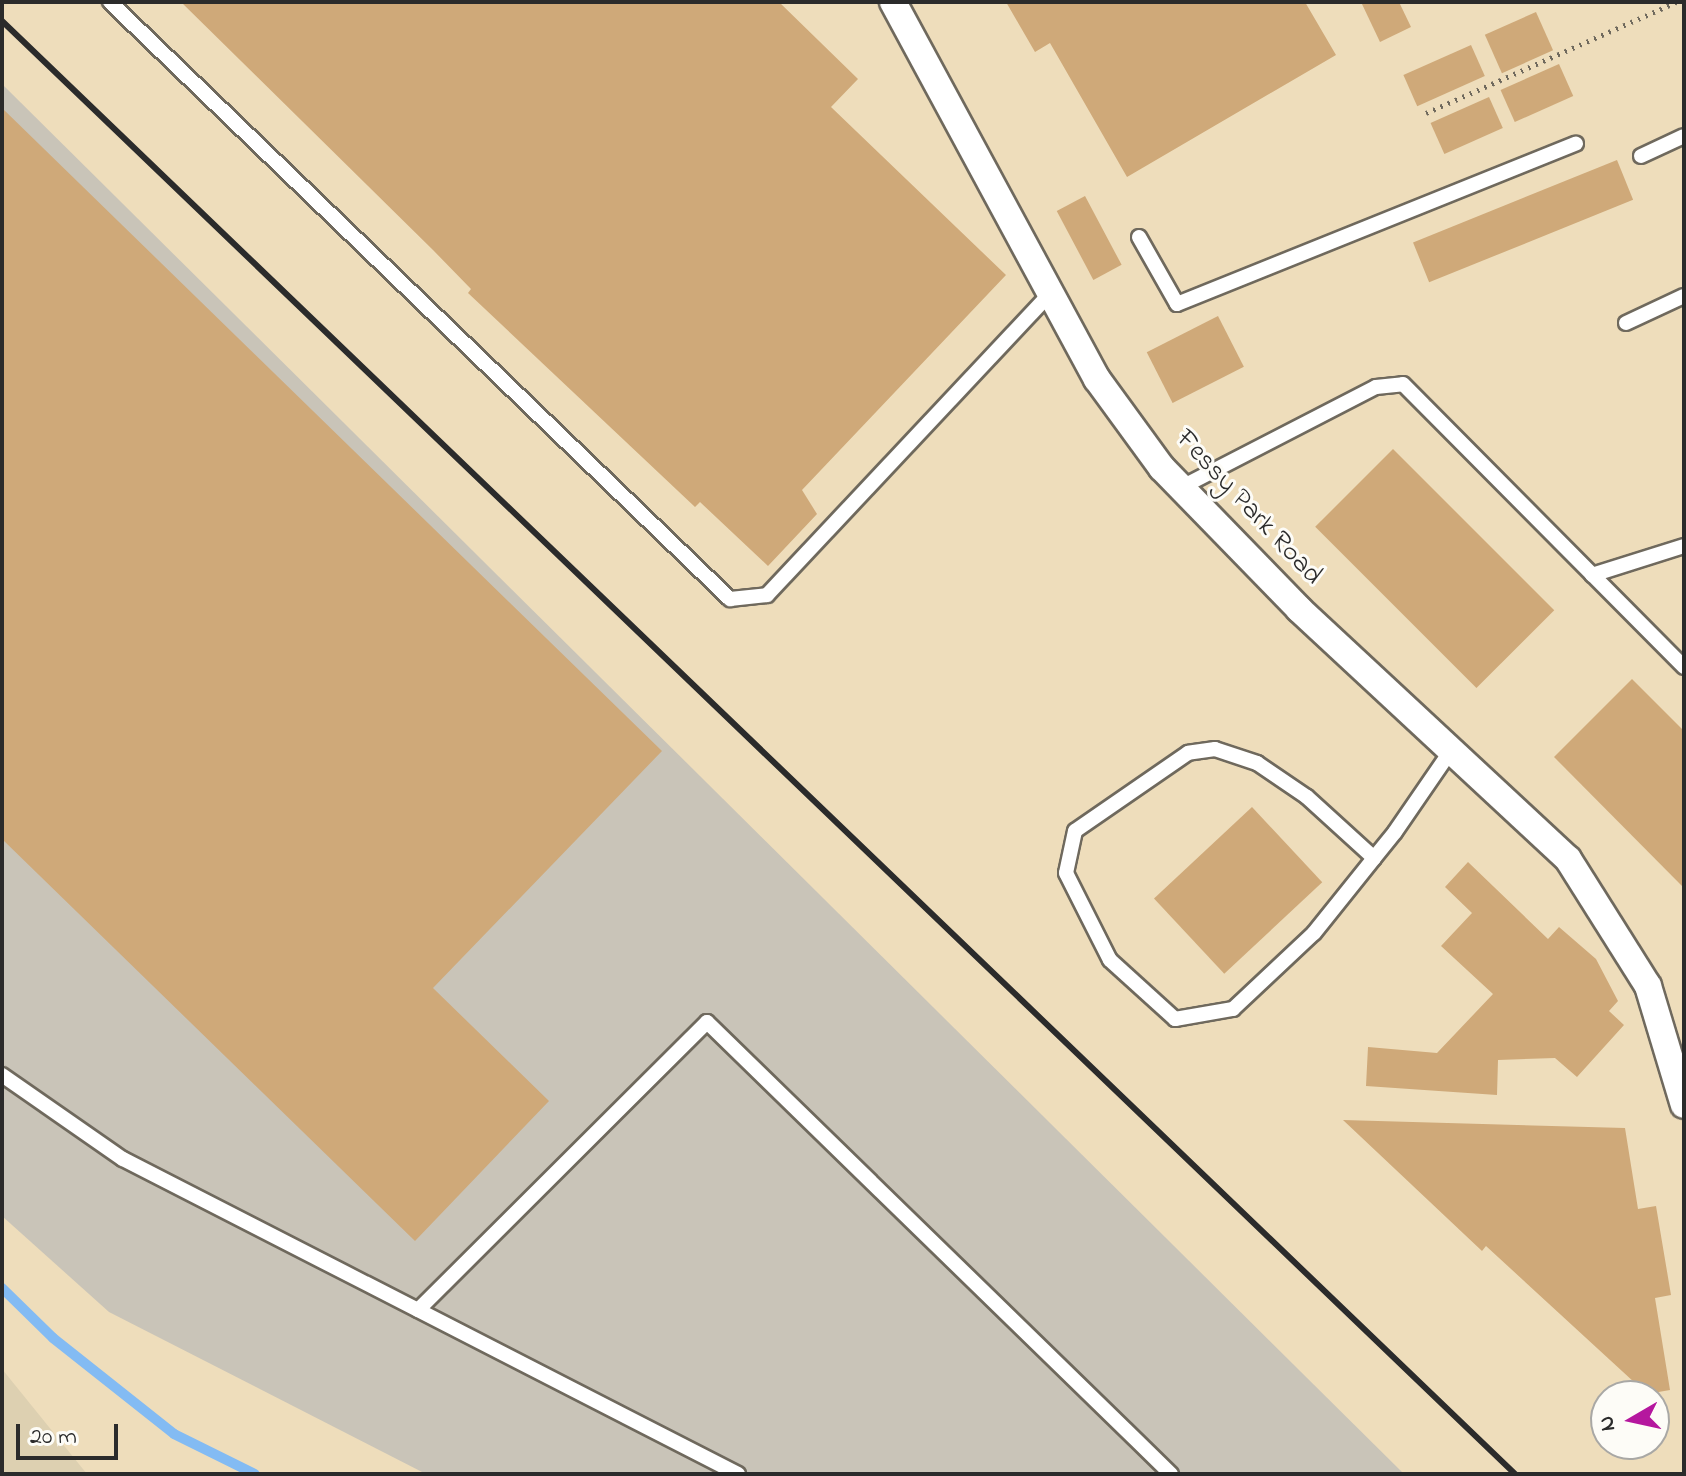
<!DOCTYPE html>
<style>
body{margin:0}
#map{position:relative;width:1686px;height:1476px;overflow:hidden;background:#edb;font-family:"Indie Flower",sans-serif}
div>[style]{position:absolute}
.built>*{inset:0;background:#ddd0b1}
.industrial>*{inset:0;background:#c9c4b8}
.stream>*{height:10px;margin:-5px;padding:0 5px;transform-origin:5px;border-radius:5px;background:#83bbf3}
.building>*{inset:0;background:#cfa979;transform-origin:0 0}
.path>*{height:5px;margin-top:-2.5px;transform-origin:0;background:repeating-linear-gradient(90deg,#6f695d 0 2px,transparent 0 8px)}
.roads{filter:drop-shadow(2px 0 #6f695d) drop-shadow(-2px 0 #6f695d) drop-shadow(0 2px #6f695d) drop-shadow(0 -2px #6f695d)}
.lane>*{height:14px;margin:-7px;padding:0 7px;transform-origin:7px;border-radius:7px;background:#fff}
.street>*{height:26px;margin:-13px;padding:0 13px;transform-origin:13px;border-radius:13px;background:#fff}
.rail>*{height:6px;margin:-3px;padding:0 3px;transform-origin:3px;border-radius:3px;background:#2b2b2b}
span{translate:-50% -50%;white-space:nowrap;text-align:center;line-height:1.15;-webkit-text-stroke:6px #fdfcf7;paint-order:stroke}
.street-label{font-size:28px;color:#2b2b2b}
.frame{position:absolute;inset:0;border:4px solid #2b2b2b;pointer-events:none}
.north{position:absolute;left:1590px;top:1380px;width:80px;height:80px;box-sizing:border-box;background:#fdfcf7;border:2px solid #a9a8a5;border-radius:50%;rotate:261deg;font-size:22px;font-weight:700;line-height:32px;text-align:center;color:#2b2b2b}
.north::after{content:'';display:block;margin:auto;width:28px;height:36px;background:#b5179e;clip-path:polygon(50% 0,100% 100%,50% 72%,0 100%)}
.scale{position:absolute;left:16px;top:1424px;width:102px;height:36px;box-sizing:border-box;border:4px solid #2b2b2b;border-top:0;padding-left:10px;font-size:24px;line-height:28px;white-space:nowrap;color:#2b2b2b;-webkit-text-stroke:6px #fdfcf7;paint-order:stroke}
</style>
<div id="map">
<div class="built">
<i style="clip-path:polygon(2px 1369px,87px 1474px,2px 1474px)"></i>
</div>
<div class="industrial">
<i style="clip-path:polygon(2px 84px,1404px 1474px,426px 1474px,109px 1312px,2px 1216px)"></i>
</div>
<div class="stream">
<i style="left:2px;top:1288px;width:71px;rotate:44.4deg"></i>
<i style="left:53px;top:1338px;width:154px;rotate:38.4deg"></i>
<i style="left:174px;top:1434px;width:90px;rotate:26.3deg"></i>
</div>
<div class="building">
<i style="clip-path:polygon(181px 2px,779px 2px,858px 79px,831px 107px,1006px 275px,802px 490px,817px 514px,768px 566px,700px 502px,695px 507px,468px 293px,471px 289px,433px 250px)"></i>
<i style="clip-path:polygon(1006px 2px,1305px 2px,1336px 55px,1127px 177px,1050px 43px,1035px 52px)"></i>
<i style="clip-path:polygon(1361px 2px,1399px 2px,1411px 27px,1380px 42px)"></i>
<i style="left:1536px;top:12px;width:42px;height:56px;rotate:66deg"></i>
<i style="left:1471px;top:45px;width:34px;height:74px;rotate:66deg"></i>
<i style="left:1559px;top:64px;width:35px;height:64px;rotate:66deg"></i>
<i style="left:1489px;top:97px;width:34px;height:64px;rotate:66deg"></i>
<i style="clip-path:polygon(2px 108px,662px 751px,433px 988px,549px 1101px,415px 1241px,2px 839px)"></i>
<i style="left:1617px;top:160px;width:43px;height:220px;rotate:68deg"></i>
<i style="left:1085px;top:196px;width:78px;height:32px;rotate:62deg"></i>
<i style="left:1218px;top:316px;width:57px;height:80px;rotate:63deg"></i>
<i style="left:1393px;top:449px;width:228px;height:110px;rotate:45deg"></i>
<i style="clip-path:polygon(1632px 679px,1684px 731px,1684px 888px,1554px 757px)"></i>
<i style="left:1252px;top:807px;width:103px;height:134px;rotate:47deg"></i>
<i style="clip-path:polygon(1468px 862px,1548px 939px,1559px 927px,1596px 959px,1618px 1001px,1609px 1011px,1624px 1025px,1577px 1077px,1555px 1058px,1498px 1060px,1497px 1095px,1366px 1086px,1368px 1047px,1437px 1053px,1493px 994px,1441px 946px,1472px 913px,1445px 887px)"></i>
<i style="clip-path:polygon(1343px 1120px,1625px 1128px,1638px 1209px,1656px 1206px,1671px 1295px,1655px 1298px,1670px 1390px,1647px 1394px,1486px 1246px,1482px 1251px)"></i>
</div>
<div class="path">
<i style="left:1426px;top:113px;width:274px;rotate:-23.9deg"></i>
</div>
<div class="roads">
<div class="lane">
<i style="left:110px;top:2px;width:861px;rotate:43.92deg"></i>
<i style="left:730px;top:599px;width:37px;rotate:-6deg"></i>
<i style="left:767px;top:595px;width:416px;rotate:-46.8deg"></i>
<i style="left:1641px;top:156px;width:47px;rotate:-24.9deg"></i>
<i style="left:1139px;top:237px;width:77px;rotate:60.4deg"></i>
<i style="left:1177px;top:304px;width:430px;rotate:-21.9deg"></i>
<i style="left:1626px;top:323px;width:64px;rotate:-25deg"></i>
<i style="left:1180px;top:488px;width:220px;rotate:-27.3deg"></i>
<i style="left:1376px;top:387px;width:27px;rotate:-6deg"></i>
<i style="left:1403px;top:384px;width:399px;rotate:45.2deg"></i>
<i style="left:1592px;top:575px;width:96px;rotate:-17.5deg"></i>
<i style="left:1374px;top:858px;width:91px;rotate:-137.7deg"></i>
<i style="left:1307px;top:797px;width:60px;rotate:-145.8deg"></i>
<i style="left:1257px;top:763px;width:44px;rotate:-161.6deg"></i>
<i style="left:1215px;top:749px;width:27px;rotate:172deg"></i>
<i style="left:1188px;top:753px;width:137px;rotate:145.4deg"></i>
<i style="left:1075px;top:831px;width:43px;rotate:102.1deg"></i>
<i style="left:1066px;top:873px;width:97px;rotate:63.2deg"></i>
<i style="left:1110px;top:960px;width:88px;rotate:42.2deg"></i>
<i style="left:1175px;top:1019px;width:59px;rotate:-9.8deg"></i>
<i style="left:1233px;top:1009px;width:111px;rotate:-43.2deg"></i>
<i style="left:1314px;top:933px;width:96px;rotate:-51.3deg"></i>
<i style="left:1374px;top:858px;width:33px;rotate:-51deg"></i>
<i style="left:1395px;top:832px;width:101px;rotate:-55.5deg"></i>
<i style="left:2px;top:1075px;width:147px;rotate:34.8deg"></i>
<i style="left:123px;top:1159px;width:691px;rotate:27.12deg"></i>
<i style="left:418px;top:1310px;width:408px;rotate:-44.9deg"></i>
<i style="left:707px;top:1022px;width:648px;rotate:44.25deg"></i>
</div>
<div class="street">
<i style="left:893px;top:2px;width:429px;rotate:61.6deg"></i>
<i style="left:1097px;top:379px;width:110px;rotate:53.9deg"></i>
<i style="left:1162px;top:468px;width:197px;rotate:45.8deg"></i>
<i style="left:1299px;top:609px;width:367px;rotate:42.9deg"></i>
<i style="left:1568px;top:859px;width:150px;rotate:57.8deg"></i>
<i style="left:1648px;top:986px;width:124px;rotate:73.2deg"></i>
</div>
</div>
<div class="rail">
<i style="left:2px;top:21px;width:2098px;rotate:43.84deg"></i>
</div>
<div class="street-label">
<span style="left:1248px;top:508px;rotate:47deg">Fessy Park Road</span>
</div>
<div class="frame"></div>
<div class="north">N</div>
<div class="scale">20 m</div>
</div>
